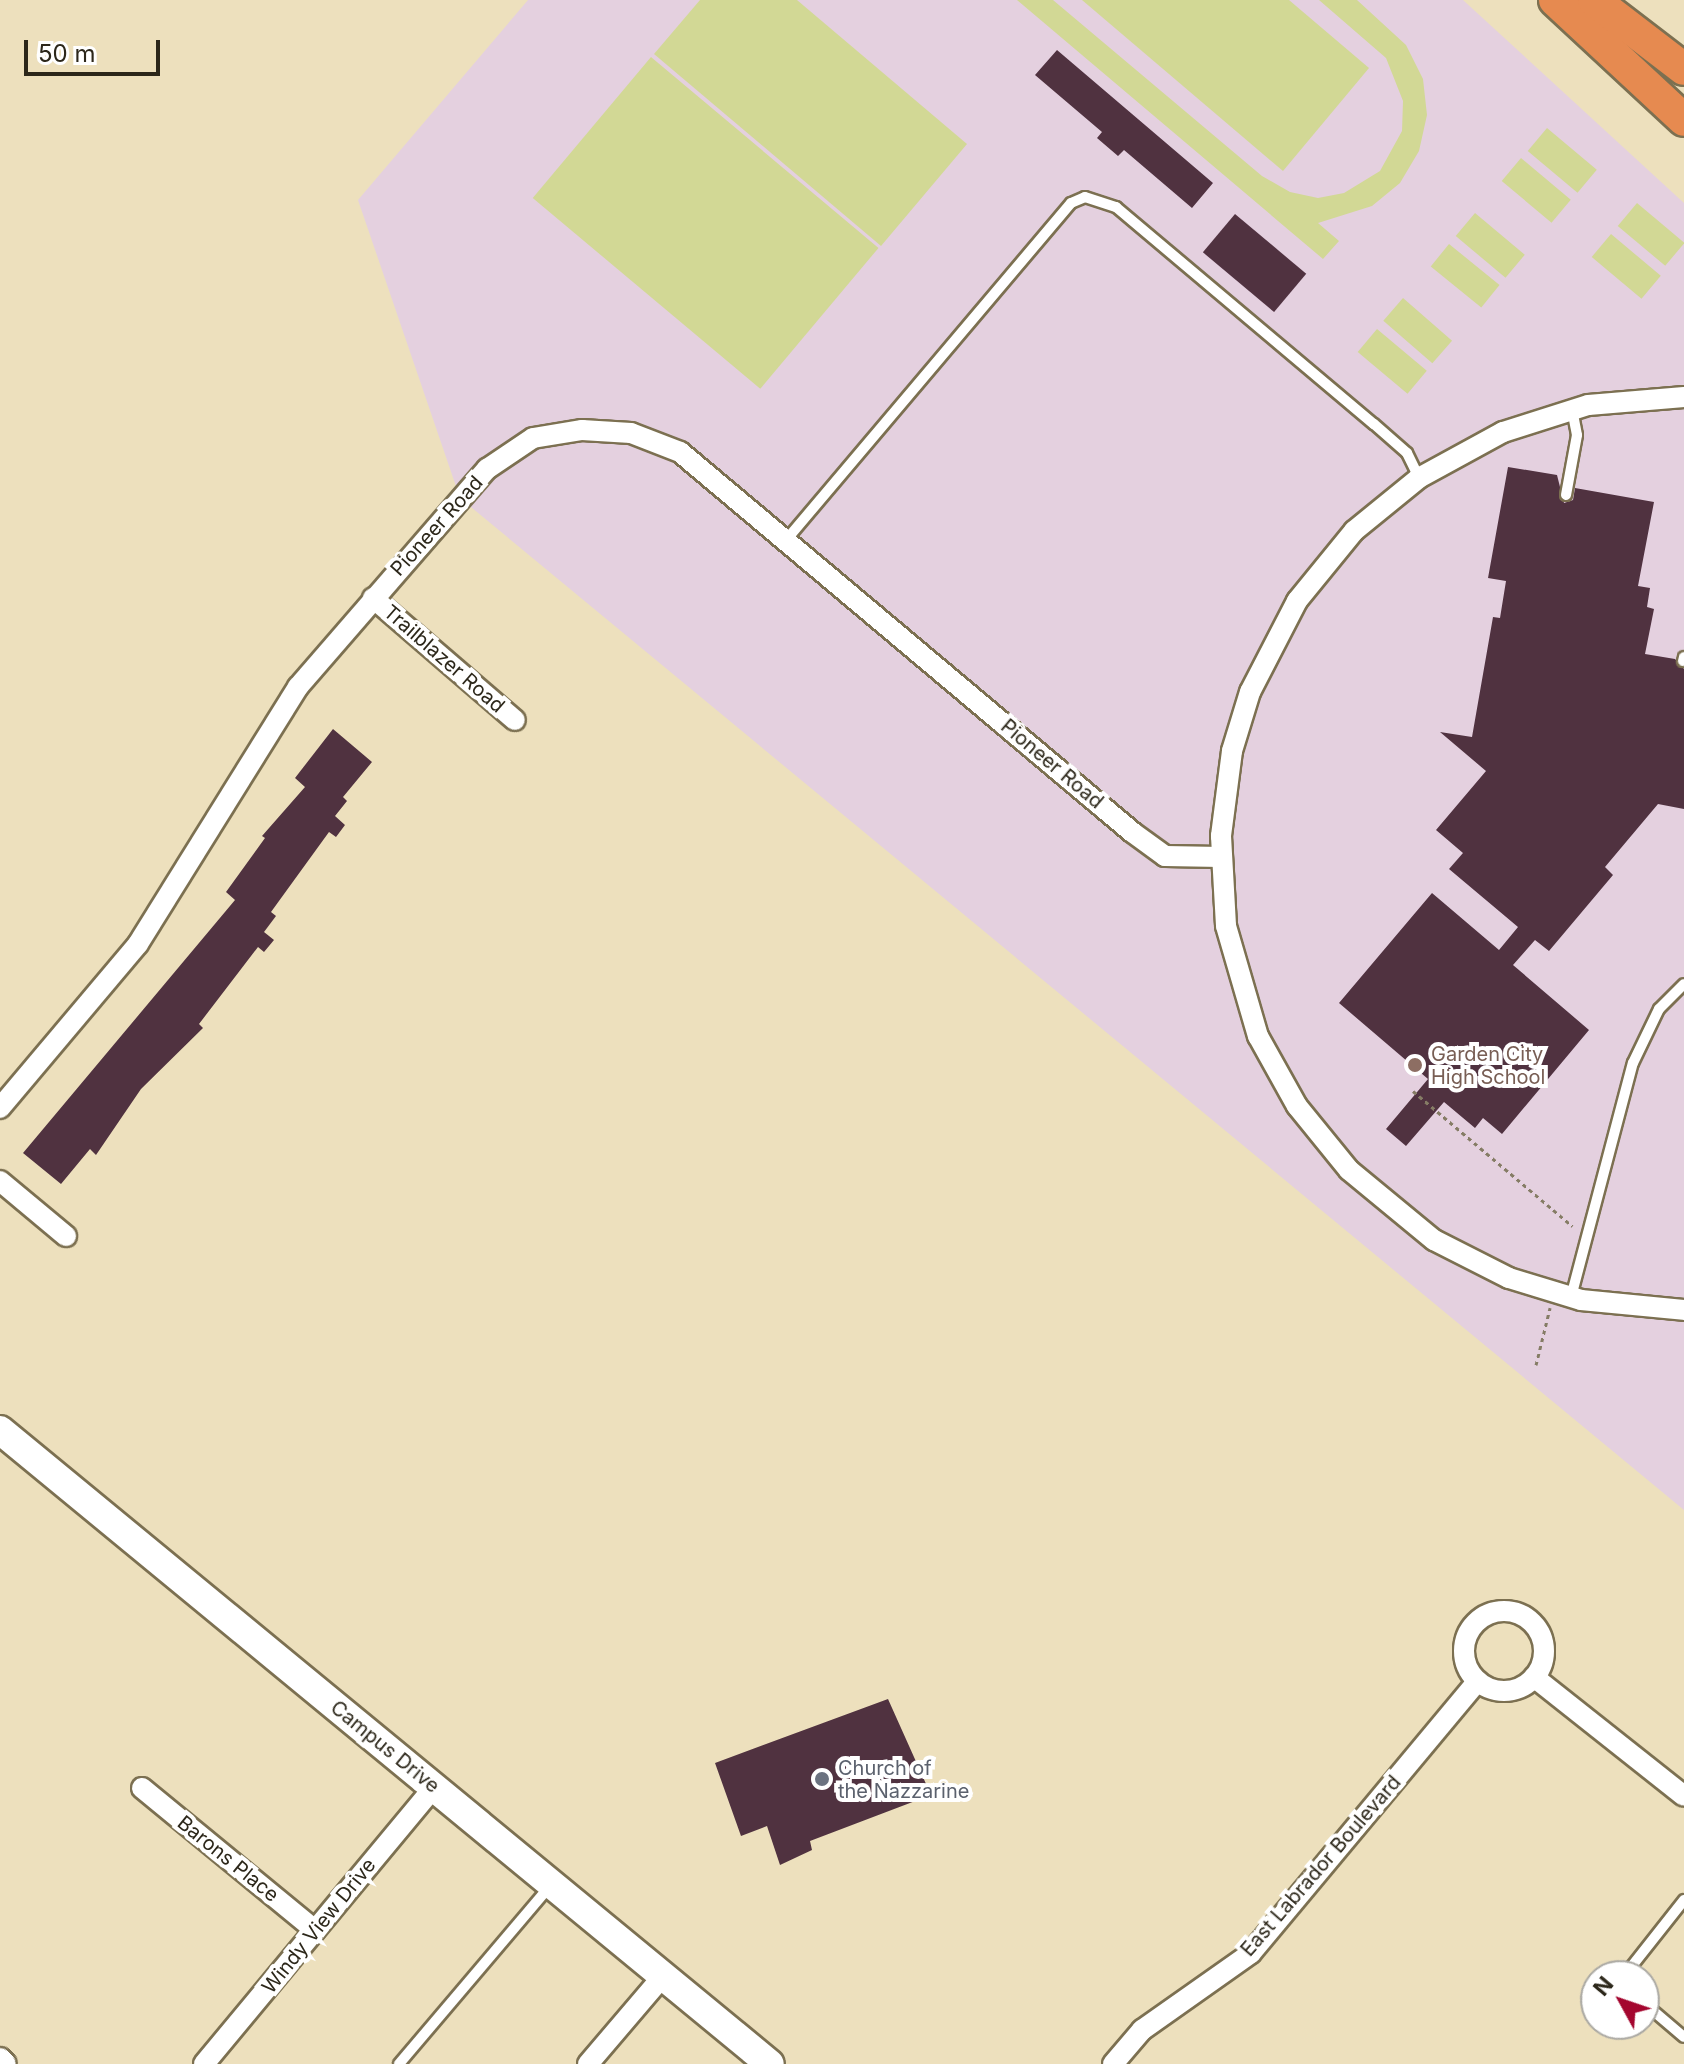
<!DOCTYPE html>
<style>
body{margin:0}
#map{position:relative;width:1684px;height:2064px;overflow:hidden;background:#ede0bd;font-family:Inter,sans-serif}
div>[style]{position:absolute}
.education>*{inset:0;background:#e4d0df}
.green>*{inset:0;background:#d2d895;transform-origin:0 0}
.building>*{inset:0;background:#503240;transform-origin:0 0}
.path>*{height:3px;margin-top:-1.5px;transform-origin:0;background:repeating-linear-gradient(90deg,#857c65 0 4px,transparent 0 8px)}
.roads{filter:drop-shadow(2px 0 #7c7051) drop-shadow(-2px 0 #7c7051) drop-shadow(0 2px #7c7051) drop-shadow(0 -2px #7c7051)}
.service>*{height:10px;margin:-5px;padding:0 5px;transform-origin:5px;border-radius:5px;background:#fff}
.minor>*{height:20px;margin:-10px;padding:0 10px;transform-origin:10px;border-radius:10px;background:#fff}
.minor>.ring{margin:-10px;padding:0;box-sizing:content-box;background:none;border:20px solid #fff;border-radius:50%}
.secondary>*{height:28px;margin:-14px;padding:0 14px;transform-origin:14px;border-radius:14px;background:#fff}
.trunk>*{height:32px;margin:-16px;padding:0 16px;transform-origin:16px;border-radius:16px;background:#e68a50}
.dots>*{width:22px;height:22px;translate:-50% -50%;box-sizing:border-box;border:4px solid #fff;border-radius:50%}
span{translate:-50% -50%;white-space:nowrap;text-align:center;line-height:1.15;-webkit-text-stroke:8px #fff;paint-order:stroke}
.street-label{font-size:20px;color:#2c271a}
.education-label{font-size:20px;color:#785e54}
.left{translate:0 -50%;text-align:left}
.worship-label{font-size:20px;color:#5b616d}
.north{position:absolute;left:1580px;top:1960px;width:80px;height:80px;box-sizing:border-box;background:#fff;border:2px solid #aba9a3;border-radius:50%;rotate:310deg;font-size:22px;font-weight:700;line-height:32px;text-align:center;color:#2c271a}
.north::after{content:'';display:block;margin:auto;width:28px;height:36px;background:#a4062f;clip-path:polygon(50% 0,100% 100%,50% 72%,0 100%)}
.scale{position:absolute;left:24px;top:40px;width:136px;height:36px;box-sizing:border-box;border:4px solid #2c271a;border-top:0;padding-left:10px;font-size:24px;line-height:28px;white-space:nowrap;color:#2c271a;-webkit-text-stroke:6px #fff;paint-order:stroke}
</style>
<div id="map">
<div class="education">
<i style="clip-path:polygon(528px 0,1463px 0,1684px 203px,1684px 1510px,460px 498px,358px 200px)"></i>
</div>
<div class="green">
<i style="clip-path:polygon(700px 0,797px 0,967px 144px,881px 246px,654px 54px)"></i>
<i style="clip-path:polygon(1017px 0,1053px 0,1262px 176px,1290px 192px,1318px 198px,1344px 193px,1380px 171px,1402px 131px,1403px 101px,1386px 58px,1319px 0,1357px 0,1406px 45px,1423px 79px,1427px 115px,1419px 151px,1400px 183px,1372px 206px,1318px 223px,1339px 241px,1323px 259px)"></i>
<i style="clip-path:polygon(1082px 0,1289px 0,1369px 68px,1283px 171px)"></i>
<i style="left:651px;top:57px;width:297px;height:184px;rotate:40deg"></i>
<i style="left:1547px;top:128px;width:65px;height:30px;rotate:40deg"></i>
<i style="left:1521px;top:158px;width:65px;height:30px;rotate:40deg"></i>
<i style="left:1637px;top:203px;width:62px;height:30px;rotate:40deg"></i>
<i style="left:1475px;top:213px;width:65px;height:30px;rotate:40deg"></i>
<i style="left:1611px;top:234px;width:65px;height:30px;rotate:40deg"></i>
<i style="left:1449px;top:244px;width:65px;height:29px;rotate:39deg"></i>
<i style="left:1403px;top:298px;width:65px;height:30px;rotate:41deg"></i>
<i style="left:1377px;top:329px;width:65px;height:30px;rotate:40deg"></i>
</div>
<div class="building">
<i style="clip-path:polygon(1057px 50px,1213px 183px,1192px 208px,1124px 150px,1118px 156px,1097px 138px,1102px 132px,1035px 75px)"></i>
<i style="left:1235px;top:214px;width:93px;height:50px;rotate:40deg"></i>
<i style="clip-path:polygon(1508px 467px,1557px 475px,1564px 503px,1573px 500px,1575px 488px,1654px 502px,1638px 586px,1650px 588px,1647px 607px,1654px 609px,1645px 654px,1675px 659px,1684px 669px,1684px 809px,1658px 804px,1605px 867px,1613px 875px,1549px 951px,1535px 940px,1513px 965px,1589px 1030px,1502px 1134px,1483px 1118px,1475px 1128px,1444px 1102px,1406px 1146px,1386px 1129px,1428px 1079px,1339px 1003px,1432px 893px,1499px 950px,1518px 927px,1449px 869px,1463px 853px,1436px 830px,1486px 771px,1440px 732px,1472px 737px,1493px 617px,1500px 618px,1506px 581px,1488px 578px)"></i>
<i style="clip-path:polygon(333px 729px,372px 762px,343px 797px,347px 801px,335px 816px,345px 825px,336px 837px,329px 832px,271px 912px,276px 916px,264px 932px,274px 940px,264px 952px,258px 947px,199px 1024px,203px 1028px,141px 1089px,96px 1155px,90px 1149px,61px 1184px,23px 1153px,235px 900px,226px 892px,265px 838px,262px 836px,305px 787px,295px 778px)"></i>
<i style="clip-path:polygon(888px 1699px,931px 1795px,810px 1841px,812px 1850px,780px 1865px,767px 1826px,741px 1836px,715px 1763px)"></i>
</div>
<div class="path">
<i style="left:1413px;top:1091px;width:209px;rotate:40.3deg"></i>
<i style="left:1536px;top:1365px;width:59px;rotate:-76.2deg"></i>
</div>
<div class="roads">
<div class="service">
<i style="left:1566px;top:495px;width:61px;rotate:-79.6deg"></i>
<i style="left:1577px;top:435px;width:25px;rotate:-101deg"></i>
<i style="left:787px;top:539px;width:440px;rotate:-49.8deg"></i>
<i style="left:1071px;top:203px;width:15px;rotate:-23deg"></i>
<i style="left:1085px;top:197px;width:33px;rotate:18deg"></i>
<i style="left:1116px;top:207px;width:337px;rotate:40.1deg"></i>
<i style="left:1374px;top:424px;width:44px;rotate:41.3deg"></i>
<i style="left:1407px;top:453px;width:28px;rotate:64deg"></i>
<i style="left:1683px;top:661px;width:4px;rotate:-76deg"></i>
<i style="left:1571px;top:1297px;width:242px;rotate:-75.2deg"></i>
<i style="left:1633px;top:1063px;width:60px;rotate:-64.3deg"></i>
<i style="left:1659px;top:1009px;width:35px;rotate:-45deg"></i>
<i style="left:1624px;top:1976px;width:97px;rotate:-51.7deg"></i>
<i style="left:1644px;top:2003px;width:52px;rotate:40.4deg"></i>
<i style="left:399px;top:2064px;width:233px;rotate:-49.7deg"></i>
</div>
<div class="minor">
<i style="left:1684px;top:397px;width:96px;rotate:175.2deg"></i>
<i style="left:1588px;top:405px;width:89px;rotate:162.4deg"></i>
<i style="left:1503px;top:432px;width:96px;rotate:151.3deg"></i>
<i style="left:1419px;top:478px;width:84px;rotate:140.8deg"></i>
<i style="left:1354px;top:531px;width:90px;rotate:129.2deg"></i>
<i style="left:1297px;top:601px;width:102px;rotate:117.3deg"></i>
<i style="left:1250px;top:692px;width:62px;rotate:107deg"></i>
<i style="left:1232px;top:751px;width:86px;rotate:97.4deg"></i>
<i style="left:1221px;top:836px;width:90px;rotate:86.8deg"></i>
<i style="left:1226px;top:926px;width:115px;rotate:73.8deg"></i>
<i style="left:1258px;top:1036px;width:80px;rotate:60.9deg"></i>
<i style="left:1297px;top:1106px;width:82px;rotate:50.9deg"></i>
<i style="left:1349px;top:1170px;width:110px;rotate:39.5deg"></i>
<i style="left:1434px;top:1240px;width:84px;rotate:26.9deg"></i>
<i style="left:1509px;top:1278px;width:75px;rotate:17deg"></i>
<i style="left:1581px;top:1300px;width:103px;rotate:5.5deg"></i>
<i style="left:373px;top:598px;width:187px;rotate:40.7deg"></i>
<i style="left:0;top:1108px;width:214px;rotate:-49.9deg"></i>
<i style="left:138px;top:944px;width:303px;rotate:-58.1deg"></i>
<i style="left:298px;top:687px;width:289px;rotate:-49.1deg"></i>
<i style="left:487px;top:469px;width:55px;rotate:-34deg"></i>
<i style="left:533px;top:438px;width:50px;rotate:-9.3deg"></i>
<i style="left:582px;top:430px;width:49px;rotate:3.5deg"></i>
<i style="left:631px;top:433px;width:53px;rotate:21.2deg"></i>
<i style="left:680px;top:452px;width:591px;rotate:40.05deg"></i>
<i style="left:1132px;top:832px;width:41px;rotate:36deg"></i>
<i style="left:1165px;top:856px;width:56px;rotate:1deg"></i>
<i style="left:0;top:1181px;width:86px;rotate:39.8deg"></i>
<i class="ring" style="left:1464px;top:1611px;width:60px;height:60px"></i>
<i style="left:1534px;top:1677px;width:191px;rotate:38.4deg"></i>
<i style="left:142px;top:1788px;width:224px;rotate:39.4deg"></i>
<i style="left:0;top:2058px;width:8px;rotate:45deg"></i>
<i style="left:204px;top:2064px;width:360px;rotate:-50.3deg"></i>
<i style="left:588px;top:2064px;width:116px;rotate:-49.6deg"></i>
<i style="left:1113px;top:2064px;width:45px;rotate:-49.5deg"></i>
<i style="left:1142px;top:2030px;width:133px;rotate:-35.2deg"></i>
<i style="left:1251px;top:1953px;width:354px;rotate:-50.2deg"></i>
</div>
<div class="secondary">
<i style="left:0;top:1430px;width:997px;rotate:39.47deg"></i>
</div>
<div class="trunk">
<i style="left:1555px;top:0;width:176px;rotate:42.9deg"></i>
<i style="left:1594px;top:0;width:113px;rotate:37.5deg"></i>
</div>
</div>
<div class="dots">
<i style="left:1415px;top:1065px;background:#8d6e63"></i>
<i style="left:822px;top:1779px;background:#6b7280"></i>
</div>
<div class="street-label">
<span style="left:437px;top:526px;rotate:-48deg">Pioneer Road</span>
<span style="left:444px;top:659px;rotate:41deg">Trailblazer Road</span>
<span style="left:1052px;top:764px;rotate:40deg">Pioneer Road</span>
<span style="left:385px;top:1747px;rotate:39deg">Campus Drive</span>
<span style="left:228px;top:1859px;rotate:39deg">Barons Place</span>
<span style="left:1321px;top:1866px;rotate:-49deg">East Labrador Boulevard</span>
<span style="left:319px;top:1926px;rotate:-51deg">Windy View Drive</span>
</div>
<div class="education-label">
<span class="left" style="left:1431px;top:1066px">Garden City<br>High School</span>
</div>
<div class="worship-label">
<span class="left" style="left:838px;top:1780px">Church of<br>the Nazzarine</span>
</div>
<div class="north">N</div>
<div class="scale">50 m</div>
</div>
